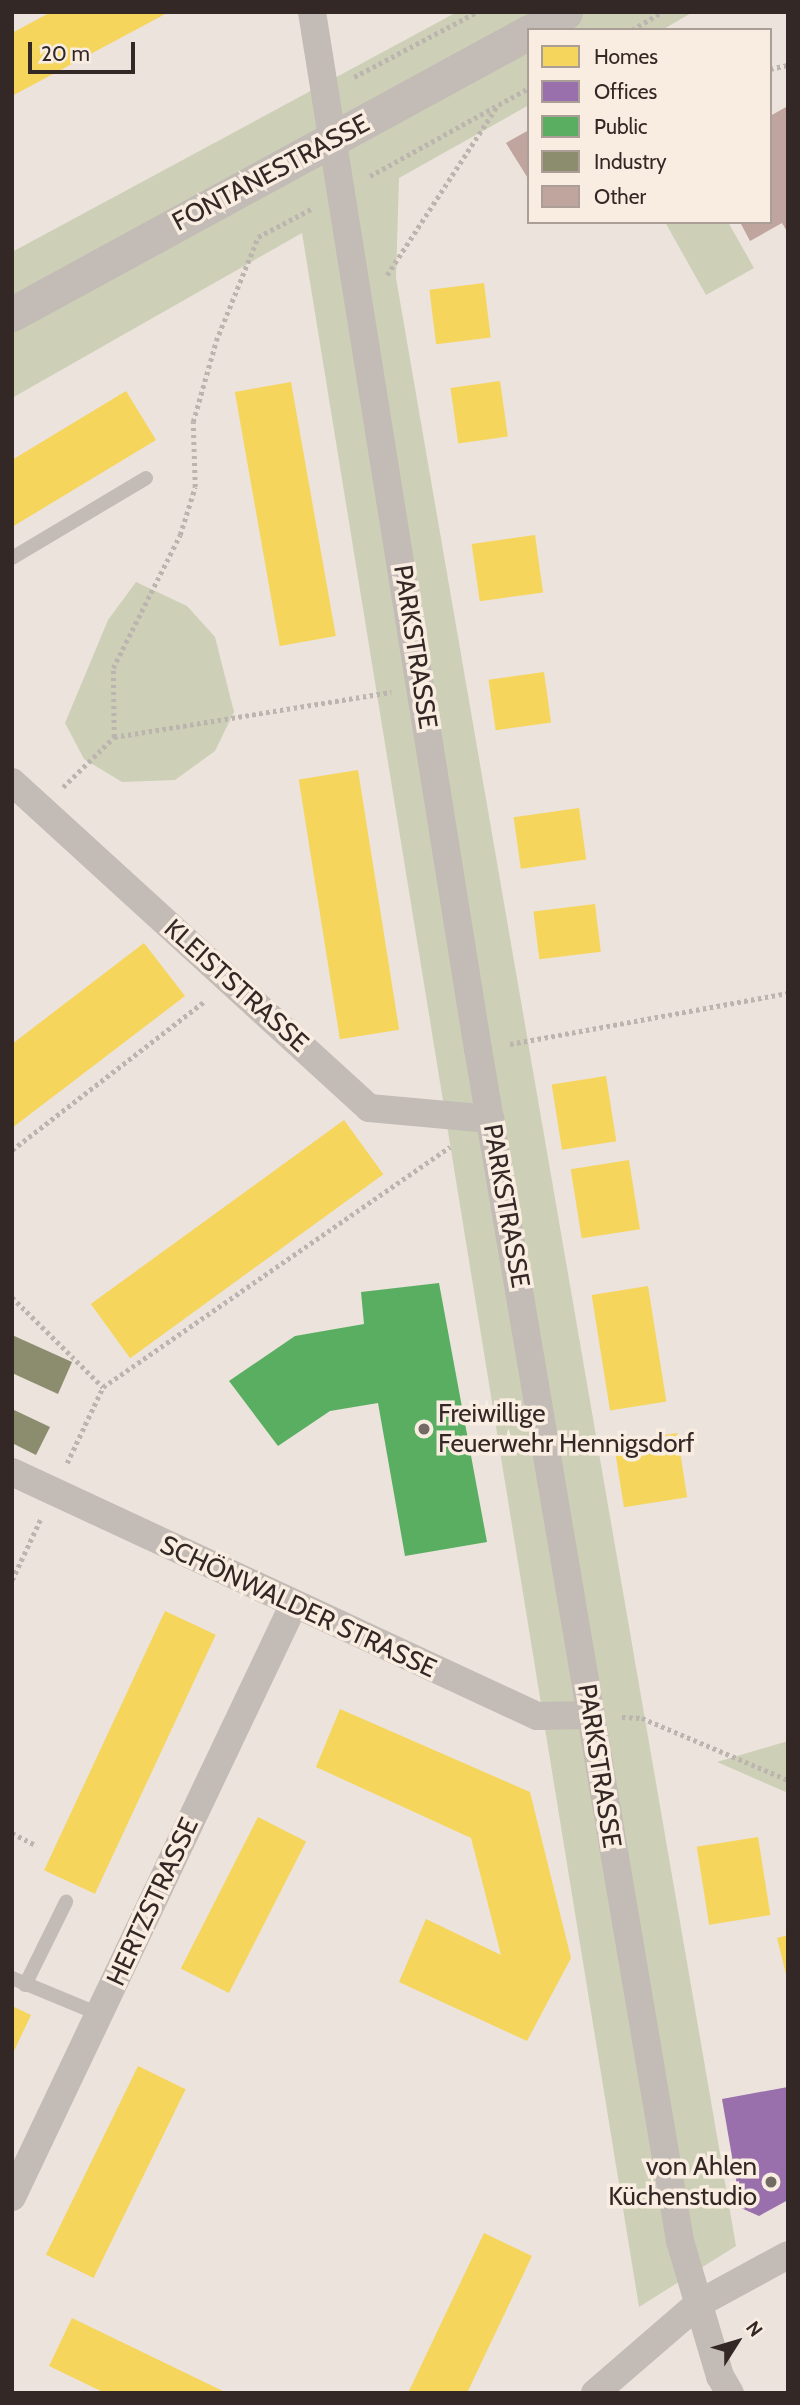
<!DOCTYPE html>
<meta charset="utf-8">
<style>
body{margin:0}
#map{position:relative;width:800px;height:2405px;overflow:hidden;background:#ebe3dc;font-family:Cabin,sans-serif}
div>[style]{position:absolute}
.green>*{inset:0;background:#cdd0b6}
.homes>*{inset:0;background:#f6d55c;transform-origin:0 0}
.offices>*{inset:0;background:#9970ab}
.public>*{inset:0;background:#5aae61}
.industry>*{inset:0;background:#8c8c6e}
.building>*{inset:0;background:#bfa59d}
.path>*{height:4.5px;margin-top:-2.25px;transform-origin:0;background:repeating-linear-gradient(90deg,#bcb4ae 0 3.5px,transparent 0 7px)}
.service>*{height:14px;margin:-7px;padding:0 7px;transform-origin:7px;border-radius:7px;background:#c3bbb6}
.minor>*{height:28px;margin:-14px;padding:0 14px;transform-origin:14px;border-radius:14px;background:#c3bbb6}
.tertiary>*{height:35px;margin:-17.5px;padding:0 17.5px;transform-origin:17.5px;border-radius:17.5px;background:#c3bbb6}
.dots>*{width:19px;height:19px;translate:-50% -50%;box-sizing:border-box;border:4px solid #f9ede2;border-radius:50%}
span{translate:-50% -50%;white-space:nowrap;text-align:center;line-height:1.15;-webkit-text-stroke:7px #f9ede2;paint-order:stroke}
.street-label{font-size:26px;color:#332825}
.poi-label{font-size:26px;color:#332825}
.left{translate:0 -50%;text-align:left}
.right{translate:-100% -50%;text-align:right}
.frame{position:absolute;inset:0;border:14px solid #332825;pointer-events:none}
.legend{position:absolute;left:527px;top:28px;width:245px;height:196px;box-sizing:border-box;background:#f9ede2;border:2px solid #aa9e96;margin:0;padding:9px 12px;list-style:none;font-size:21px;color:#332825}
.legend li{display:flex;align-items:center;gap:14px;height:35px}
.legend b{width:35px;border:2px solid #aa9e96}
.north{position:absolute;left:702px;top:2307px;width:70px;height:70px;-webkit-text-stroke:5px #f9ede2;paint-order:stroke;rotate:53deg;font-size:19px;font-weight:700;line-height:28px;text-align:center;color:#332825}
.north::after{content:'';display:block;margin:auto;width:24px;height:32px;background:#332825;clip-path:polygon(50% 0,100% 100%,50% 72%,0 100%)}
.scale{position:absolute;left:28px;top:42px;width:107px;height:32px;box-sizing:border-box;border:4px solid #332825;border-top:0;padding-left:9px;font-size:21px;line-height:24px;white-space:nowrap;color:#332825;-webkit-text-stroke:5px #f9ede2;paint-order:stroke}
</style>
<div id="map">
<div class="green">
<i style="clip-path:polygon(457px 12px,693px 12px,662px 30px,529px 30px,529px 105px,399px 178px,396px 278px,736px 2246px,639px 2307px,302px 233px,12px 398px,12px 252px)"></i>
<i style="clip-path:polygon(665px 222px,728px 222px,754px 268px,706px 295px)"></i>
<i style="clip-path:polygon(136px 582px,187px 606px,215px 637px,234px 712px,215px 751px,175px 780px,122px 782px,84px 759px,65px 723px,108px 620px)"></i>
<i style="clip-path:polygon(788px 1741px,788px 1793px,717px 1762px)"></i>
</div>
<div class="homes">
<i style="clip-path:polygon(51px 12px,169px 12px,12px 96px,12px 33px)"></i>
<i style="left:484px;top:283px;width:55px;height:55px;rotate:83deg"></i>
<i style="left:500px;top:381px;width:56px;height:50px;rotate:82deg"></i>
<i style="left:291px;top:382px;width:258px;height:57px;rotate:80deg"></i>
<i style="clip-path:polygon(126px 391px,156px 440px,12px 527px,12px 460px)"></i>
<i style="left:535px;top:535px;width:58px;height:64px;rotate:82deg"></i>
<i style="left:544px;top:672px;width:51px;height:56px;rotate:82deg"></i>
<i style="left:358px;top:770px;width:263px;height:60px;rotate:81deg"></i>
<i style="left:579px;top:808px;width:52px;height:66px;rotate:82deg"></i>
<i style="left:595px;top:904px;width:48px;height:62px;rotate:83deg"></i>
<i style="clip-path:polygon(144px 943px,185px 996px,12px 1128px,12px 1044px)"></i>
<i style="left:606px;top:1076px;width:66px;height:55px;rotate:81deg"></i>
<i style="left:344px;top:1120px;width:67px;height:313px;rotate:54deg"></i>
<i style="left:629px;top:1160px;width:70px;height:59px;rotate:81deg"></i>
<i style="left:648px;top:1286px;width:117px;height:57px;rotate:81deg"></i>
<i style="left:677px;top:1433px;width:65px;height:64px;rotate:81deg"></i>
<i style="left:165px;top:1611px;width:56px;height:286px;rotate:25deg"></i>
<i style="clip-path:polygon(340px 1709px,530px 1792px,571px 1958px,527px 2041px,399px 1982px,426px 1919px,501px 1955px,471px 1838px,316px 1767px)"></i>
<i style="left:258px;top:1817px;width:54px;height:170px;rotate:27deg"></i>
<i style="left:758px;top:1837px;width:79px;height:62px;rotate:81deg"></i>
<i style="clip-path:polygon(788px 1935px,788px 1978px,787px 1978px,777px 1938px)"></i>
<i style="clip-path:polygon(12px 2006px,31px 2015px,12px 2055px)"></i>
<i style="left:138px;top:2066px;width:53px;height:210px;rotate:26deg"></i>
<i style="clip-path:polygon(484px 2233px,532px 2256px,467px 2393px,408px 2393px)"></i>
<i style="clip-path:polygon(72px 2318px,227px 2393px,105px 2393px,49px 2366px)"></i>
</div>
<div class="offices">
<i style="clip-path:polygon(788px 2087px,788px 2200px,759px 2216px,741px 2208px,722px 2099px)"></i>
</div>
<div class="public">
<i style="clip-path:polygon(439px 1283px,487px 1542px,405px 1556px,378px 1403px,330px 1411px,278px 1446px,229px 1381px,295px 1336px,364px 1324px,361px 1292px)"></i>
</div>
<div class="industry">
<i style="clip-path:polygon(12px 1335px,72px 1362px,58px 1394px,12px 1373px)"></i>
<i style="clip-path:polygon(12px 1409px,50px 1427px,36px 1455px,12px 1443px)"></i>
</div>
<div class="building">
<i style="clip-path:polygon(788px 106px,788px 233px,782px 223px,750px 241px,740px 222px,770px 222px,770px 116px)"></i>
<i style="clip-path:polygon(529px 130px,529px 180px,506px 143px)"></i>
</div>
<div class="path">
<i style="left:632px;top:30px;width:35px;rotate:-31deg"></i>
<i style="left:770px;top:69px;width:18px;rotate:-13deg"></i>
<i style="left:354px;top:77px;width:139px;rotate:-27.9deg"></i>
<i style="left:370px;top:176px;width:182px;rotate:-29deg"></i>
<i style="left:387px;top:275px;width:202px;rotate:-56.9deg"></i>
<i style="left:114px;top:737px;width:69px;rotate:-90.8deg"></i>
<i style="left:113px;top:668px;width:149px;rotate:-63.3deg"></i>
<i style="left:180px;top:535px;width:50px;rotate:-72.6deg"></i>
<i style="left:195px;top:487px;width:65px;rotate:-91.8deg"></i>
<i style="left:193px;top:422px;width:84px;rotate:-74.1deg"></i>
<i style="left:216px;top:341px;width:112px;rotate:-68deg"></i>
<i style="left:258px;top:237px;width:60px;rotate:-27.8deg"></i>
<i style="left:63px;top:787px;width:71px;rotate:-44.4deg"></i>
<i style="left:114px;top:737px;width:281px;rotate:-9.2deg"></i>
<i style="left:510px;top:1044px;width:283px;rotate:-10.4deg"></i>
<i style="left:12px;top:1150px;width:244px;rotate:-37.7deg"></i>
<i style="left:12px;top:1297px;width:128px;rotate:44.7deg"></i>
<i style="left:67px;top:1463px;width:84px;rotate:-64.7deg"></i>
<i style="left:103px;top:1387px;width:422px;rotate:-34.7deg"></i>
<i style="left:12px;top:1580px;width:68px;rotate:-64.9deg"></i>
<i style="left:622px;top:1717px;width:20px;rotate:3deg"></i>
<i style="left:642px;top:1718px;width:159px;rotate:23deg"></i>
<i style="left:12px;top:1833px;width:28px;rotate:27deg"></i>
</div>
<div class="service">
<i style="left:12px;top:558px;width:156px;rotate:-30.8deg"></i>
<i style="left:12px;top:1978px;width:94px;rotate:22.5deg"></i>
<i style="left:25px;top:1985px;width:93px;rotate:-63.7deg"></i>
</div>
<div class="minor">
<i style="left:312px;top:12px;width:1050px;rotate:80.91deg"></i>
<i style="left:478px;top:1049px;width:1209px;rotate:80.38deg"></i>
<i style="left:680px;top:2241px;width:141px;rotate:73.5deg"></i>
<i style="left:720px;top:2376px;width:20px;rotate:60deg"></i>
<i style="left:12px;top:782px;width:483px;rotate:42.4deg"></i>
<i style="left:369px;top:1108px;width:122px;rotate:5.2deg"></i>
<i style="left:12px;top:1472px;width:579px;rotate:24.93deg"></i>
<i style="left:537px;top:1716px;width:53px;rotate:-1.1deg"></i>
<i style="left:12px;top:2197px;width:654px;rotate:-64.57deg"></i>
<i style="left:595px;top:2393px;width:136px;rotate:-40.8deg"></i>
<i style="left:698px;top:2304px;width:102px;rotate:-28.6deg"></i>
</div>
<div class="tertiary">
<i style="left:534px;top:30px;width:36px;rotate:-30deg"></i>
<i style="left:12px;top:314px;width:589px;rotate:-28.61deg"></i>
</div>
<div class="dots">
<i style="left:424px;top:1429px;background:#736965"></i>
<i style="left:771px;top:2182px;background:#736965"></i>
</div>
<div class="street-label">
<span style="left:271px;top:173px;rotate:-28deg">FONTANESTRASSE</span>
<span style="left:415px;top:647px;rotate:81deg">PARKSTRASSE</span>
<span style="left:236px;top:986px;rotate:42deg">KLEISTSTRASSE</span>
<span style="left:506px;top:1206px;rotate:80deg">PARKSTRASSE</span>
<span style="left:298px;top:1607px;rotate:25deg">SCHÖNWALDER STRASSE</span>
<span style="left:599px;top:1766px;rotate:81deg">PARKSTRASSE</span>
<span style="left:153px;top:1902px;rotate:-65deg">HERTZSTRASSE</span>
</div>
<div class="poi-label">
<span class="left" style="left:438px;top:1429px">Freiwillige<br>Feuerwehr Hennigsdorf</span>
<span class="right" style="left:757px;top:2182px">von Ahlen<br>Küchenstudio</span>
</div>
<div class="frame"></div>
<ul class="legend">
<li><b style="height:19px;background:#f6d55c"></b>Homes</li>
<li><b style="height:19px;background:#9970ab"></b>Offices</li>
<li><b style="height:19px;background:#5aae61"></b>Public</li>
<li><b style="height:19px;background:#8c8c6e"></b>Industry</li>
<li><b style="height:19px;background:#bfa59d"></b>Other</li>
</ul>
<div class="north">N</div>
<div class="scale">20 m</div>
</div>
